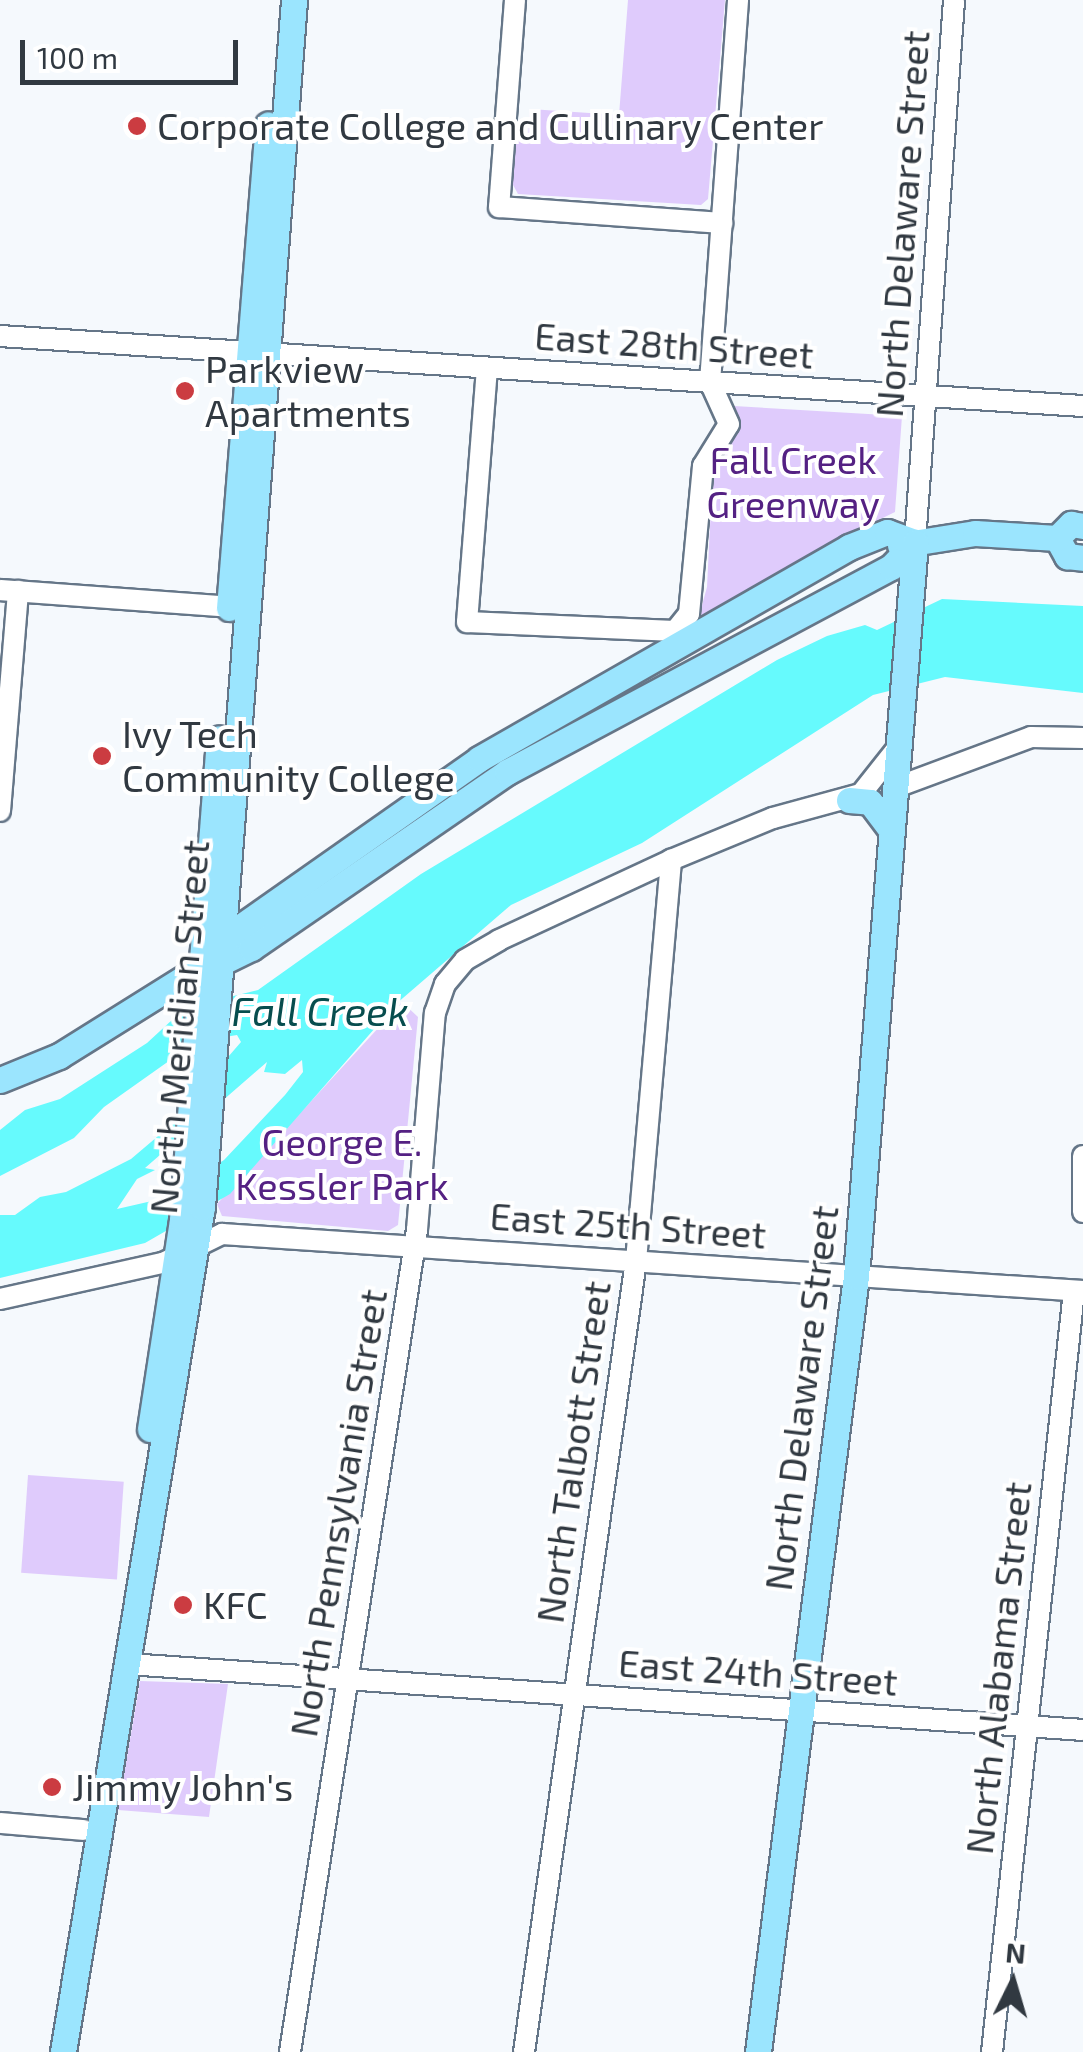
<!DOCTYPE html>
<style>
body{margin:0}
#map{position:relative;width:1083px;height:2052px;overflow:hidden;background:#f5f9fd;font-family:"Exo 2",sans-serif}
div>[style]{position:absolute}
.green>*{inset:0;background:#dfcbfc;transform-origin:0 0}
.water>*{inset:0;background:#66fafd}
.roads{filter:drop-shadow(2px 0 #657688) drop-shadow(-2px 0 #657688) drop-shadow(0 2px #657688) drop-shadow(0 -2px #657688)}
.minor>*{height:20px;margin:-10px;padding:0 10px;transform-origin:10px;border-radius:10px;background:#fff}
.major>*{height:25px;margin:-12.5px;padding:0 12.5px;transform-origin:12.5px;border-radius:12.5px;background:#9be5fe}
.dots>*{width:28px;height:28px;translate:-50% -50%;box-sizing:border-box;border:5px solid #fff;border-radius:50%}
span{translate:-50% -50%;white-space:nowrap;text-align:center;line-height:1.15;-webkit-text-stroke:8px #fff;paint-order:stroke}
.poi-label{font-size:38px;color:#313941}
.left{translate:0 -50%;text-align:left}
.street-label{font-size:38px;color:#313941}
.park-label{font-size:38px;color:#542183}
.water-label{font-size:40px;color:#074d4e;font-style:italic}
.north{position:absolute;left:963px;top:1932px;width:100px;height:100px;-webkit-text-stroke:8px #fff;paint-order:stroke;rotate:5deg;font-size:28px;font-weight:700;line-height:40px;text-align:center;color:#313941}
.north::after{content:'';display:block;margin:auto;width:35px;height:45px;background:#313941;clip-path:polygon(50% 0,100% 100%,50% 72%,0 100%)}
.scale{position:absolute;left:20px;top:40px;width:218px;height:45px;box-sizing:border-box;border:5px solid #313941;border-top:0;padding-left:12px;font-size:30px;line-height:35px;white-space:nowrap;color:#313941;-webkit-text-stroke:8px #fff;paint-order:stroke}
</style>
<div id="map">
<div class="green">
<i style="clip-path:polygon(628px 0,725px 0,708px 199px,701px 205px,518px 194px,512px 183px,516px 139px,528px 140px,530px 109px,619px 115px)"></i>
<i style="clip-path:polygon(734px 406px,902px 416px,895px 512px,829px 544px,696px 627px,707px 587px,713px 466px,738px 432px)"></i>
<i style="clip-path:polygon(402px 1002px,418px 1017px,398px 1225px,388px 1231px,222px 1216px,217px 1204px)"></i>
<i style="left:28px;top:1475px;width:96px;height:98px;rotate:4deg"></i>
<i style="clip-path:polygon(140px 1681px,228px 1684px,209px 1817px,118px 1810px)"></i>
</div>
<div class="water">
<i style="clip-path:polygon(evenodd,942px 599px,1083px 606px,1083px 693px,945px 677px,873px 695px,642px 843px,511px 905px,396px 1004px,230px 1194px,145px 1243px,0 1278px,0 1215px,15px 1215px,40px 1197px,66px 1192px,131px 1159px,164px 1131px,241px 1042px,237px 1035px,225px 1037px,176px 1056px,104px 1107px,74px 1138px,0 1176px,0 1130px,25px 1110px,60px 1099px,147px 1043px,185px 1008px,258px 990px,421px 874px,777px 660px,827px 636px,865px 625px,877px 630px,942px 599px,302px 1060px,303px 1072px,285px 1095px,224px 1160px,165px 1198px,117px 1209px,137px 1179px,155px 1170px,145px 1168px,267px 1062px,264px 1072px,285px 1074px,302px 1060px)"></i>
</div>
<div class="roads">
<div class="minor">
<i style="left:515px;top:0;width:208px;rotate:94.4deg"></i>
<i style="left:499px;top:207px;width:224px;rotate:4.1deg"></i>
<i style="left:0;top:336px;width:1085px;rotate:3.7deg"></i>
<i style="left:487px;top:368px;width:255px;rotate:94.5deg"></i>
<i style="left:467px;top:622px;width:208px;rotate:2.5deg"></i>
<i style="left:675px;top:631px;width:22px;rotate:-51deg"></i>
<i style="left:689px;top:614px;width:149px;rotate:-84.6deg"></i>
<i style="left:703px;top:466px;width:49px;rotate:-58.2deg"></i>
<i style="left:729px;top:424px;width:46px;rotate:-114.3deg"></i>
<i style="left:710px;top:382px;width:383px;rotate:-85.8deg"></i>
<i style="left:915px;top:542px;width:543px;rotate:-85.88deg"></i>
<i style="left:0;top:590px;width:230px;rotate:4.2deg"></i>
<i style="left:894px;top:788px;width:146px;rotate:-20.4deg"></i>
<i style="left:1031px;top:737px;width:52px;rotate:1.1deg"></i>
<i style="left:0;top:811px;width:221px;rotate:-85.3deg"></i>
<i style="left:1083px;top:1156px;width:56px;rotate:90deg"></i>
<i style="left:0;top:1299px;width:167px;rotate:-12.5deg"></i>
<i style="left:163px;top:1263px;width:66px;rotate:-26.2deg"></i>
<i style="left:222px;top:1234px;width:863px;rotate:3.79deg"></i>
<i style="left:128px;top:1664px;width:957px;rotate:3.95deg"></i>
<i style="left:0;top:1823px;width:84px;rotate:4.8deg"></i>
<i style="left:290px;top:2052px;width:832px;rotate:-81.22deg"></i>
<i style="left:417px;top:1230px;width:218px;rotate:-85.3deg"></i>
<i style="left:435px;top:1013px;width:31px;rotate:-71deg"></i>
<i style="left:445px;top:984px;width:31px;rotate:-50deg"></i>
<i style="left:465px;top:960px;width:39px;rotate:-30deg"></i>
<i style="left:499px;top:940px;width:190px;rotate:-24.9deg"></i>
<i style="left:671px;top:860px;width:110px;rotate:-22.4deg"></i>
<i style="left:773px;top:818px;width:91px;rotate:-15.3deg"></i>
<i style="left:861px;top:794px;width:55px;rotate:-51.7deg"></i>
<i style="left:524px;top:2052px;width:799px;rotate:-81.94deg"></i>
<i style="left:636px;top:1261px;width:403px;rotate:-85deg"></i>
<i style="left:992px;top:2052px;width:765px;rotate:-83.85deg"></i>
</div>
<div class="major">
<i style="left:1057px;top:538px;width:21px;rotate:61deg"></i>
<i style="left:1067px;top:556px;width:16px;rotate:7deg"></i>
<i style="left:1057px;top:538px;width:20px;rotate:-45deg"></i>
<i style="left:1071px;top:524px;width:12px;rotate:9deg"></i>
<i style="left:900px;top:545px;width:76px;rotate:-9.1deg"></i>
<i style="left:975px;top:533px;width:82px;rotate:3.5deg"></i>
<i style="left:229px;top:608px;width:485px;rotate:-85.4deg"></i>
<i style="left:849px;top:800px;width:21px;rotate:5deg"></i>
<i style="left:870px;top:802px;width:36px;rotate:53deg"></i>
<i style="left:210px;top:968px;width:46px;rotate:-26deg"></i>
<i style="left:251px;top:948px;width:311px;rotate:-34.5deg"></i>
<i style="left:507px;top:772px;width:435px;rotate:-28.1deg"></i>
<i style="left:891px;top:567px;width:35px;rotate:-46deg"></i>
<i style="left:0;top:1080px;width:64px;rotate:-22.1deg"></i>
<i style="left:59px;top:1056px;width:166px;rotate:-32deg"></i>
<i style="left:200px;top:968px;width:40px;rotate:-50deg"></i>
<i style="left:226px;top:937px;width:309px;rotate:-35.1deg"></i>
<i style="left:479px;top:759px;width:426px;rotate:-29.8deg"></i>
<i style="left:849px;top:547px;width:41px;rotate:-21.5deg"></i>
<i style="left:887px;top:532px;width:30px;rotate:20deg"></i>
<i style="left:150px;top:1429px;width:211px;rotate:-81.3deg"></i>
<i style="left:182px;top:1220px;width:483px;rotate:-85.6deg"></i>
<i style="left:63px;top:2052px;width:856px;rotate:-80.66deg"></i>
<i style="left:202px;top:1207px;width:1211px;rotate:-85.64deg"></i>
<i style="left:758px;top:2052px;width:782px;rotate:-82.8deg"></i>
<i style="left:856px;top:1276px;width:736px;rotate:-85.4deg"></i>
</div>
</div>
<div class="dots">
<i style="left:137px;top:126px;background:#cb3c41"></i>
<i style="left:185px;top:391px;background:#cb3c41"></i>
<i style="left:102px;top:756px;background:#cb3c41"></i>
<i style="left:183px;top:1605px;background:#cb3c41"></i>
<i style="left:52px;top:1787px;background:#cb3c41"></i>
</div>
<div class="poi-label">
<span class="left" style="left:157px;top:126px">Corporate College and Cullinary Center</span>
<span class="left" style="left:205px;top:391px">Parkview<br>Apartments</span>
<span class="left" style="left:122px;top:756px">Ivy Tech<br>Community College</span>
<span class="left" style="left:203px;top:1605px">KFC</span>
<span class="left" style="left:72px;top:1787px">Jimmy John's</span>
</div>
<div class="street-label">
<span style="left:902px;top:224px;rotate:-86deg">North Delaware Street</span>
<span style="left:674px;top:345px;rotate:4deg">East 28th Street</span>
<span style="left:179px;top:1027px;rotate:-85deg">North Meridian Street</span>
<span style="left:628px;top:1225px;rotate:4deg">East 25th Street</span>
<span style="left:801px;top:1398px;rotate:-83deg">North Delaware Street</span>
<span style="left:573px;top:1452px;rotate:-82deg">North Talbott Street</span>
<span style="left:338px;top:1513px;rotate:-81deg">North Pennsylvania Street</span>
<span style="left:998px;top:1668px;rotate:-84deg">North Alabama Street</span>
<span style="left:758px;top:1672px;rotate:4deg">East 24th Street</span>
</div>
<div class="park-label">
<span style="left:793px;top:482px">Fall Creek<br>Greenway</span>
<span style="left:342px;top:1164px">George E.<br>Kessler Park</span>
</div>
<div class="water-label">
<span style="left:320px;top:1010px">Fall Creek</span>
</div>
<div class="north">N</div>
<div class="scale">100 m</div>
</div>
